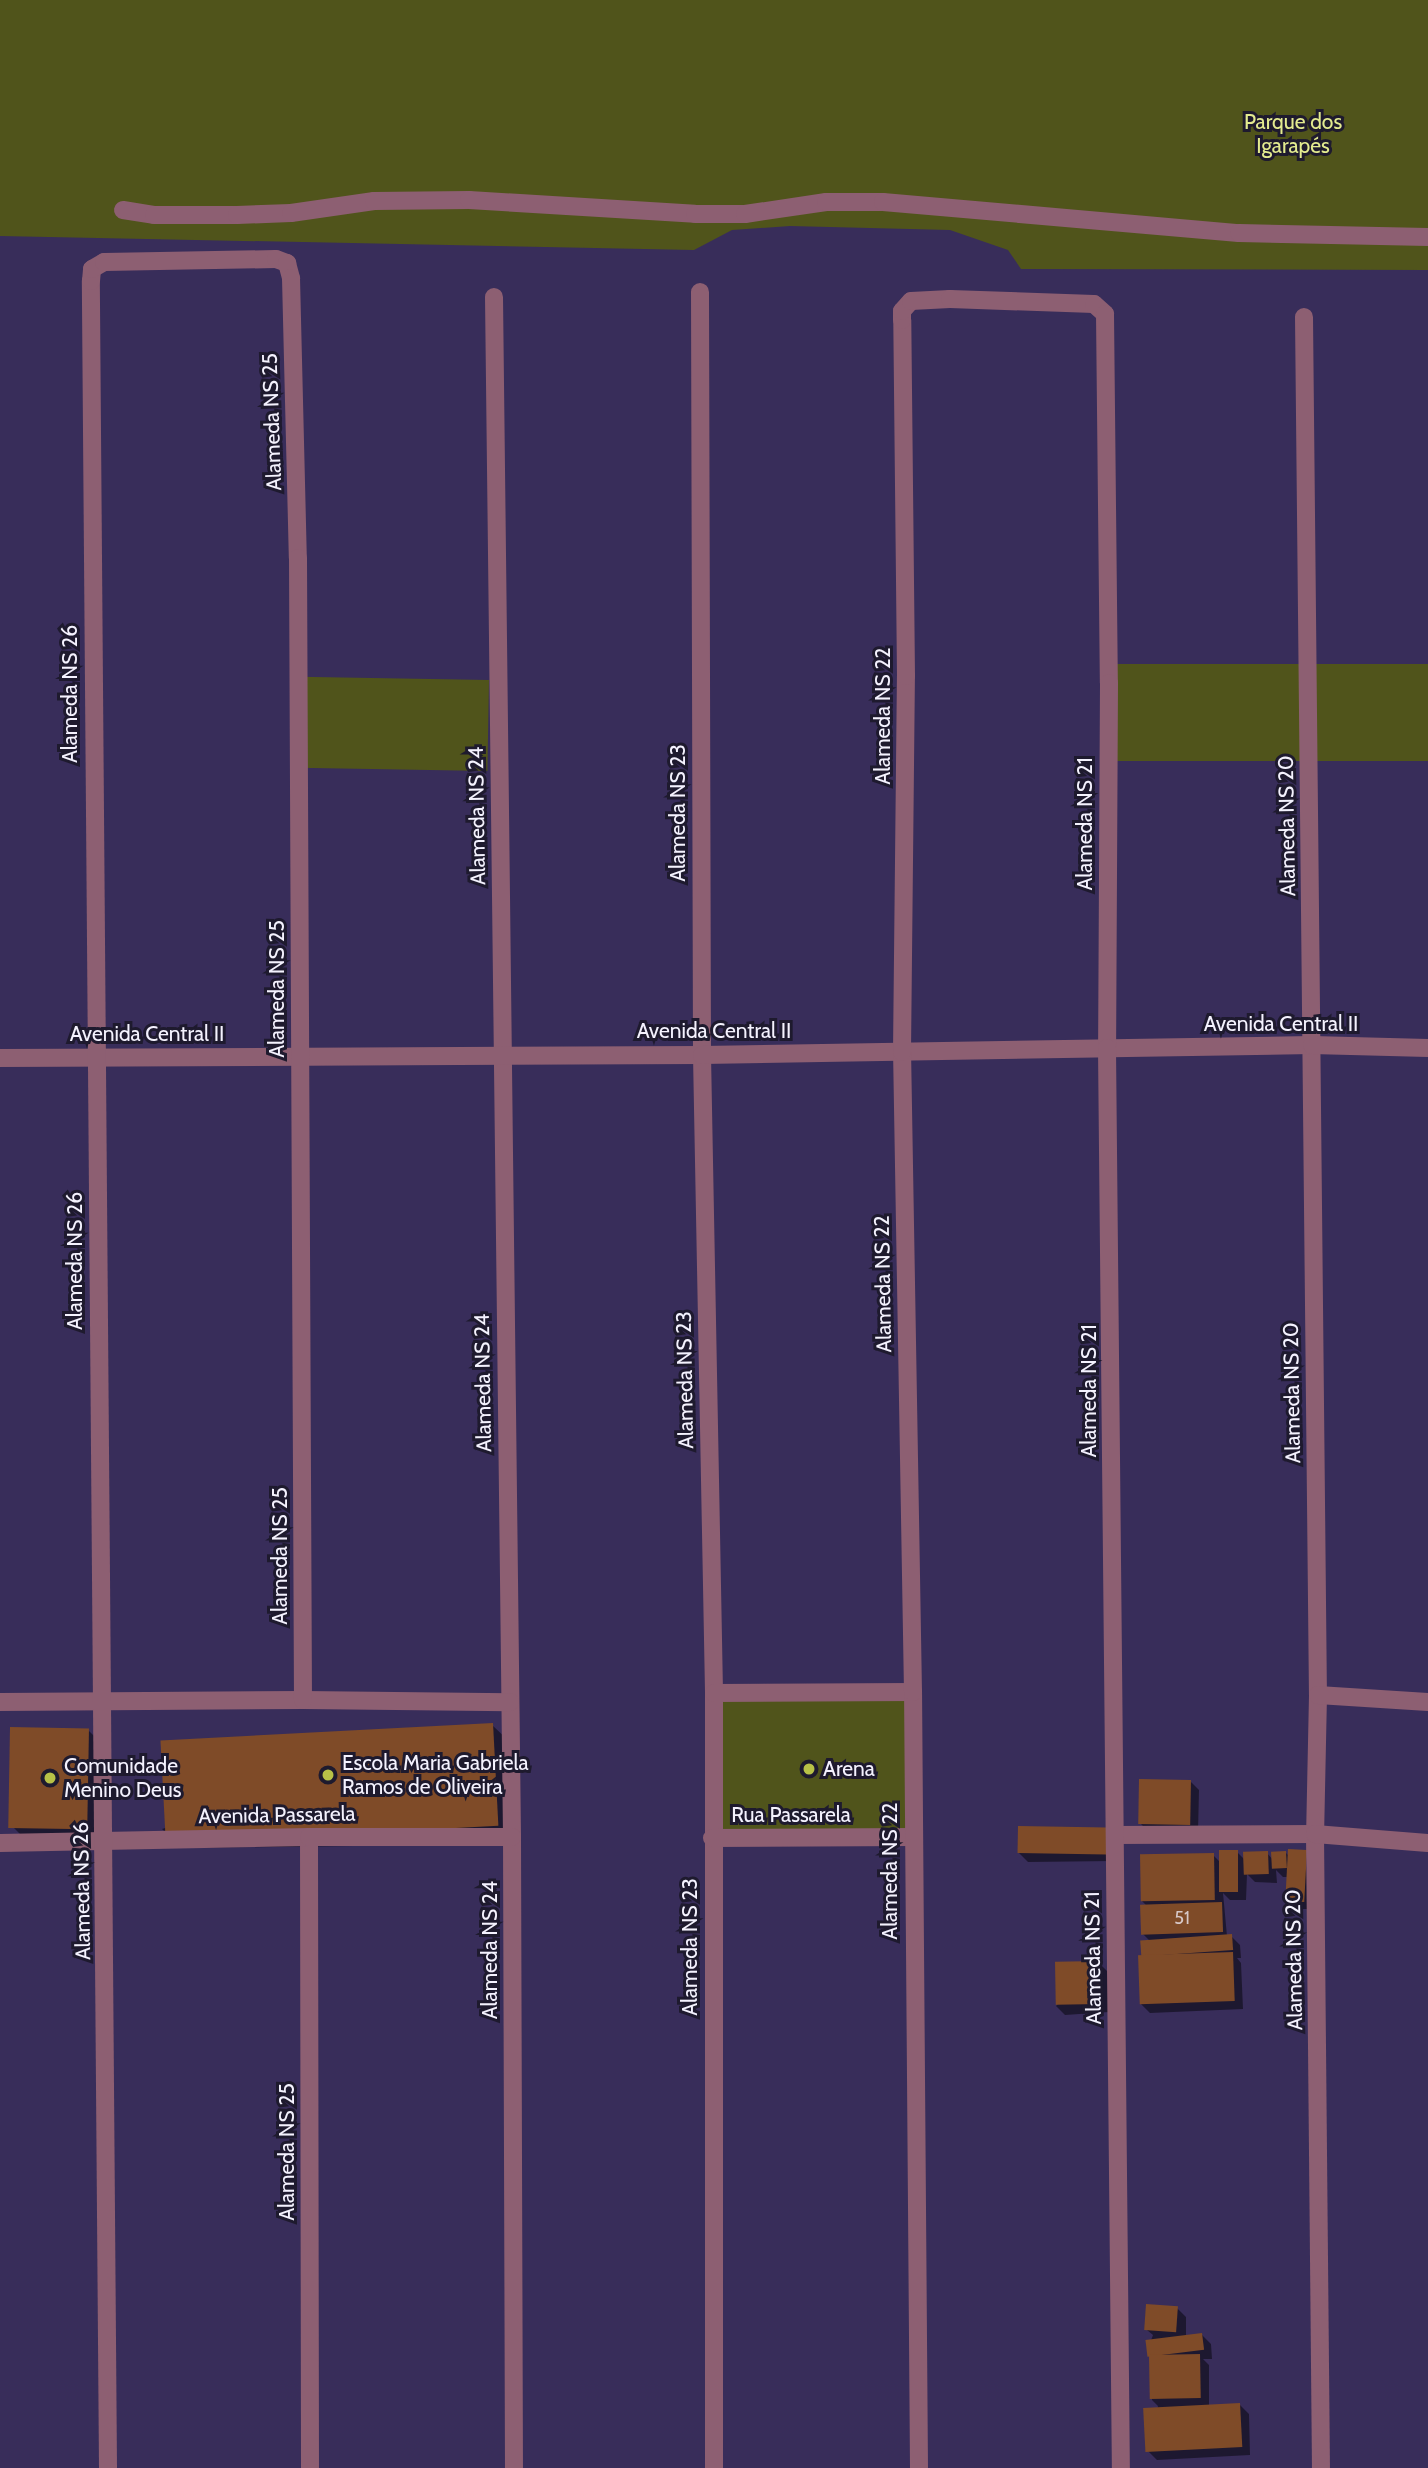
<!DOCTYPE html>
<meta charset="utf-8">
<style>
body{margin:0}
#map{position:relative;width:1428px;height:2468px;overflow:hidden;background:#382d5a;font-family:Cabin,sans-serif}
div>[style]{position:absolute}
.green>*{inset:0;background:#50541b;transform-origin:0 0}
.shadow>*{inset:0;background:#0007}
.building>*{inset:0;background:#7f4b28;transform-origin:0 0}
.minor>*{height:18px;margin:-9px;padding:0 9px;transform-origin:9px;border-radius:9px;background:#8d5f72}
.dots>*{width:19px;height:19px;translate:-50% -50%;box-sizing:border-box;border:4px solid #1e1a2e;border-radius:50%}
span{translate:-50% -50%;white-space:nowrap;text-align:center;line-height:1.15;-webkit-text-stroke:6px #1e1a2e;paint-order:stroke}
.number-label{font-size:18px;color:#d7c8c8}
.number-label span{-webkit-text-stroke-width:0}
.park-label{font-size:21px;color:#e3eb8f}
.street-label{font-size:21px;color:#f4f2fe}
.poi-label{font-size:21px;color:#f4f2fe}
.left{translate:0 -50%;text-align:left}
</style>
<div id="map">
<div class="green">
<i style="clip-path:polygon(0 0,1428px 0,1428px 270px,1021px 269px,1008px 250px,950px 230px,790px 226px,732px 230px,694px 250px,0 236px)"></i>
<i style="left:1428px;top:664px;width:97px;height:325px;rotate:90deg"></i>
<i style="left:489px;top:680px;width:91px;height:190px;rotate:91deg"></i>
<i style="left:909px;top:1693px;width:147px;height:203px;rotate:89deg"></i>
</div>
<div class="shadow">
<i style="clip-path:polygon(492px 1725px,511px 1743px,516px 1844px,181px 1848px,162px 1829px)"></i>
<i style="clip-path:polygon(88px 1730px,107px 1749px,107px 1845px,32px 1846px,14px 1828px)"></i>
<i style="clip-path:polygon(1190px 1781px,1199px 1790px,1198px 1832px,1149px 1832px,1140px 1823px)"></i>
<i style="clip-path:polygon(1106px 1829px,1115px 1861px,1028px 1862px,1019px 1853px)"></i>
<i style="clip-path:polygon(1237px 1852px,1245px 1860px,1267px 1853px,1273px 1860px,1286px 1853px,1290px 1857px,1306px 1852px,1314px 1909px,1297px 1909px,1288px 1900px,1289px 1877px,1283px 1877px,1276px 1870px,1277px 1883px,1255px 1882px,1247px 1874px,1246px 1900px,1230px 1900px,1223px 1893px,1227px 1936px,1231px 1936px,1240px 1945px,1241px 1958px,1237px 1958px,1241px 1963px,1243px 2009px,1150px 2013px,1141px 2004px,1146px 1957px,1142px 1954px,1149px 1940px,1142px 1933px,1147px 1906px,1142px 1901px,1213px 1855px,1220px 1862px)"></i>
<i style="clip-path:polygon(1099px 1963px,1108px 1972px,1109px 2012px,1065px 2015px,1056px 2006px)"></i>
<i style="clip-path:polygon(1177px 2308px,1186px 2317px,1186px 2335px,1202px 2335px,1211px 2344px,1212px 2359px,1203px 2359px,1209px 2365px,1209px 2405px,1240px 2405px,1249px 2414px,1250px 2455px,1157px 2460px,1148px 2451px,1158px 2406px,1152px 2400px,1151px 2355px,1147px 2351px,1153px 2335px,1147px 2330px)"></i>
</div>
<div class="building">
<i style="left:493px;top:1723px;width:103px;height:333px;rotate:87deg"></i>
<i style="left:10px;top:1727px;width:79px;height:101px;rotate:1deg"></i>
<i style="left:1139px;top:1779px;width:52px;height:45px;rotate:1deg"></i>
<i style="left:1018px;top:1826px;width:89px;height:27px;rotate:1deg"></i>
<i style="left:1288px;top:1849px;width:19px;height:52px;rotate:3deg"></i>
<i style="left:1219px;top:1850px;width:19px;height:42px"></i>
<i style="left:1268px;top:1851px;width:23px;height:25px;rotate:88deg"></i>
<i style="left:1286px;top:1851px;width:17px;height:15px;rotate:87deg"></i>
<i style="left:1214px;top:1853px;width:47px;height:74px;rotate:89deg"></i>
<i style="left:1222px;top:1902px;width:30px;height:82px;rotate:88deg"></i>
<i style="left:1232px;top:1934px;width:16px;height:92px;rotate:86deg"></i>
<i style="left:1233px;top:1952px;width:49px;height:95px;rotate:88deg"></i>
<i style="left:1099px;top:1961px;width:43px;height:44px;rotate:89deg"></i>
<i style="left:1146px;top:2304px;width:32px;height:26px;rotate:4deg"></i>
<i style="left:1202px;top:2333px;width:17px;height:57px;rotate:83deg"></i>
<i style="left:1200px;top:2354px;width:44px;height:51px;rotate:89deg"></i>
<i style="left:1240px;top:2403px;width:44px;height:97px;rotate:87deg"></i>
</div>
<div class="minor">
<i style="left:123px;top:210px;width:31px;rotate:9deg"></i>
<i style="left:154px;top:215px;width:83px"></i>
<i style="left:237px;top:215px;width:54px;rotate:-2.1deg"></i>
<i style="left:291px;top:213px;width:84px;rotate:-8.2deg"></i>
<i style="left:374px;top:201px;width:95px;rotate:-0.6deg"></i>
<i style="left:469px;top:200px;width:226px;rotate:3.5deg"></i>
<i style="left:695px;top:214px;width:50px"></i>
<i style="left:745px;top:214px;width:82px;rotate:-8.4deg"></i>
<i style="left:826px;top:202px;width:57px"></i>
<i style="left:883px;top:202px;width:357px;rotate:5deg"></i>
<i style="left:1239px;top:233px;width:189px;rotate:1.2deg"></i>
<i style="left:700px;top:292px;width:763px;rotate:89.85deg"></i>
<i style="left:702px;top:1055px;width:638px;rotate:88.92deg"></i>
<i style="left:714px;top:1693px;width:775px;rotate:90deg"></i>
<i style="left:494px;top:297px;width:1540px;rotate:89.33deg"></i>
<i style="left:512px;top:1837px;width:631px;rotate:89.82deg"></i>
<i style="left:1304px;top:317px;width:1378px;rotate:89.42deg"></i>
<i style="left:1318px;top:1695px;width:139px;rotate:91.2deg"></i>
<i style="left:1315px;top:1834px;width:634px;rotate:89.46deg"></i>
<i style="left:0;top:1058px;width:702px;rotate:-0.24deg"></i>
<i style="left:702px;top:1055px;width:610px;rotate:-0.94deg"></i>
<i style="left:1312px;top:1045px;width:116px;rotate:1.5deg"></i>
<i style="left:714px;top:1693px;width:199px;rotate:-0.3deg"></i>
<i style="left:1318px;top:1695px;width:110px;rotate:3.6deg"></i>
<i style="left:0;top:1702px;width:303px;rotate:-0.4deg"></i>
<i style="left:303px;top:1700px;width:207px;rotate:0.6deg"></i>
<i style="left:1115px;top:1835px;width:200px;rotate:-0.3deg"></i>
<i style="left:1315px;top:1834px;width:113px;rotate:4.6deg"></i>
<i style="left:309px;top:1837px;width:631px;rotate:89.91deg"></i>
<i style="left:712px;top:1838px;width:201px;rotate:-0.3deg"></i>
<i style="left:0;top:1843px;width:309px;rotate:-1.1deg"></i>
<i style="left:309px;top:1837px;width:203px"></i>
<i style="left:108px;top:2468px;width:2187px;rotate:-90.45deg"></i>
<i style="left:91px;top:281px;width:12px;rotate:-85deg"></i>
<i style="left:92px;top:269px;width:14px;rotate:-30deg"></i>
<i style="left:104px;top:262px;width:172px;rotate:-1deg"></i>
<i style="left:276px;top:259px;width:12px;rotate:20deg"></i>
<i style="left:287px;top:263px;width:16px;rotate:75deg"></i>
<i style="left:291px;top:278px;width:280px;rotate:88.6deg"></i>
<i style="left:298px;top:558px;width:1142px;rotate:89.75deg"></i>
<i style="left:919px;top:2468px;width:776px;rotate:-90.44deg"></i>
<i style="left:913px;top:1692px;width:640px;rotate:-90.98deg"></i>
<i style="left:902px;top:1052px;width:376px;rotate:-89.4deg"></i>
<i style="left:906px;top:676px;width:356px;rotate:-90.6deg"></i>
<i style="left:902px;top:320px;width:9px;rotate:-90deg"></i>
<i style="left:902px;top:311px;width:13px;rotate:-48deg"></i>
<i style="left:911px;top:301px;width:39px;rotate:-3deg"></i>
<i style="left:950px;top:299px;width:144px;rotate:2deg"></i>
<i style="left:1094px;top:304px;width:15px;rotate:42deg"></i>
<i style="left:1105px;top:314px;width:369px;rotate:89.4deg"></i>
<i style="left:1109px;top:683px;width:365px;rotate:90.3deg"></i>
<i style="left:1107px;top:1048px;width:1420px;rotate:89.44deg"></i>
</div>
<div class="dots">
<i style="left:809px;top:1769px;background:#b8c147"></i>
<i style="left:328px;top:1775px;background:#b8c147"></i>
<i style="left:50px;top:1778px;background:#b8c147"></i>
</div>
<div class="number-label">
<span style="left:1182px;top:1918px">51</span>
</div>
<div class="park-label">
<span style="left:1293px;top:134px">Parque dos<br>Igarapés</span>
</div>
<div class="street-label">
<span style="left:272px;top:422px;rotate:-92deg">Alameda NS 25</span>
<span style="left:70px;top:694px;rotate:-90deg">Alameda NS 26</span>
<span style="left:883px;top:716px;rotate:-90deg">Alameda NS 22</span>
<span style="left:678px;top:813px;rotate:-90deg">Alameda NS 23</span>
<span style="left:477px;top:816px;rotate:-91deg">Alameda NS 24</span>
<span style="left:1085px;top:824px;rotate:-90deg">Alameda NS 21</span>
<span style="left:1287px;top:826px;rotate:-91deg">Alameda NS 20</span>
<span style="left:277px;top:989px;rotate:-90deg">Alameda NS 25</span>
<span style="left:1281px;top:1024px">Avenida Central II</span>
<span style="left:714px;top:1031px">Avenida Central II</span>
<span style="left:147px;top:1034px">Avenida Central II</span>
<span style="left:75px;top:1261px;rotate:-90deg">Alameda NS 26</span>
<span style="left:883px;top:1284px;rotate:-91deg">Alameda NS 22</span>
<span style="left:685px;top:1380px;rotate:-91deg">Alameda NS 23</span>
<span style="left:483px;top:1383px;rotate:-91deg">Alameda NS 24</span>
<span style="left:1089px;top:1391px;rotate:-90deg">Alameda NS 21</span>
<span style="left:1292px;top:1393px;rotate:-91deg">Alameda NS 20</span>
<span style="left:280px;top:1556px;rotate:-90deg">Alameda NS 25</span>
<span style="left:277px;top:1815px;rotate:-1deg">Avenida Passarela</span>
<span style="left:791px;top:1815px">Rua Passarela</span>
<span style="left:890px;top:1871px;rotate:-90deg">Alameda NS 22</span>
<span style="left:82px;top:1891px;rotate:-91deg">Alameda NS 26</span>
<span style="left:690px;top:1947px;rotate:-90deg">Alameda NS 23</span>
<span style="left:490px;top:1950px;rotate:-90deg">Alameda NS 24</span>
<span style="left:1093px;top:1958px;rotate:-91deg">Alameda NS 21</span>
<span style="left:1294px;top:1960px;rotate:-91deg">Alameda NS 20</span>
<span style="left:287px;top:2152px;rotate:-90deg">Alameda NS 25</span>
</div>
<div class="poi-label">
<span class="left" style="left:342px;top:1775px">Escola Maria Gabriela<br>Ramos de Oliveira</span>
<span class="left" style="left:64px;top:1778px">Comunidade<br>Menino Deus</span>
<span class="left" style="left:823px;top:1769px">Arena</span>
</div>
</div>
